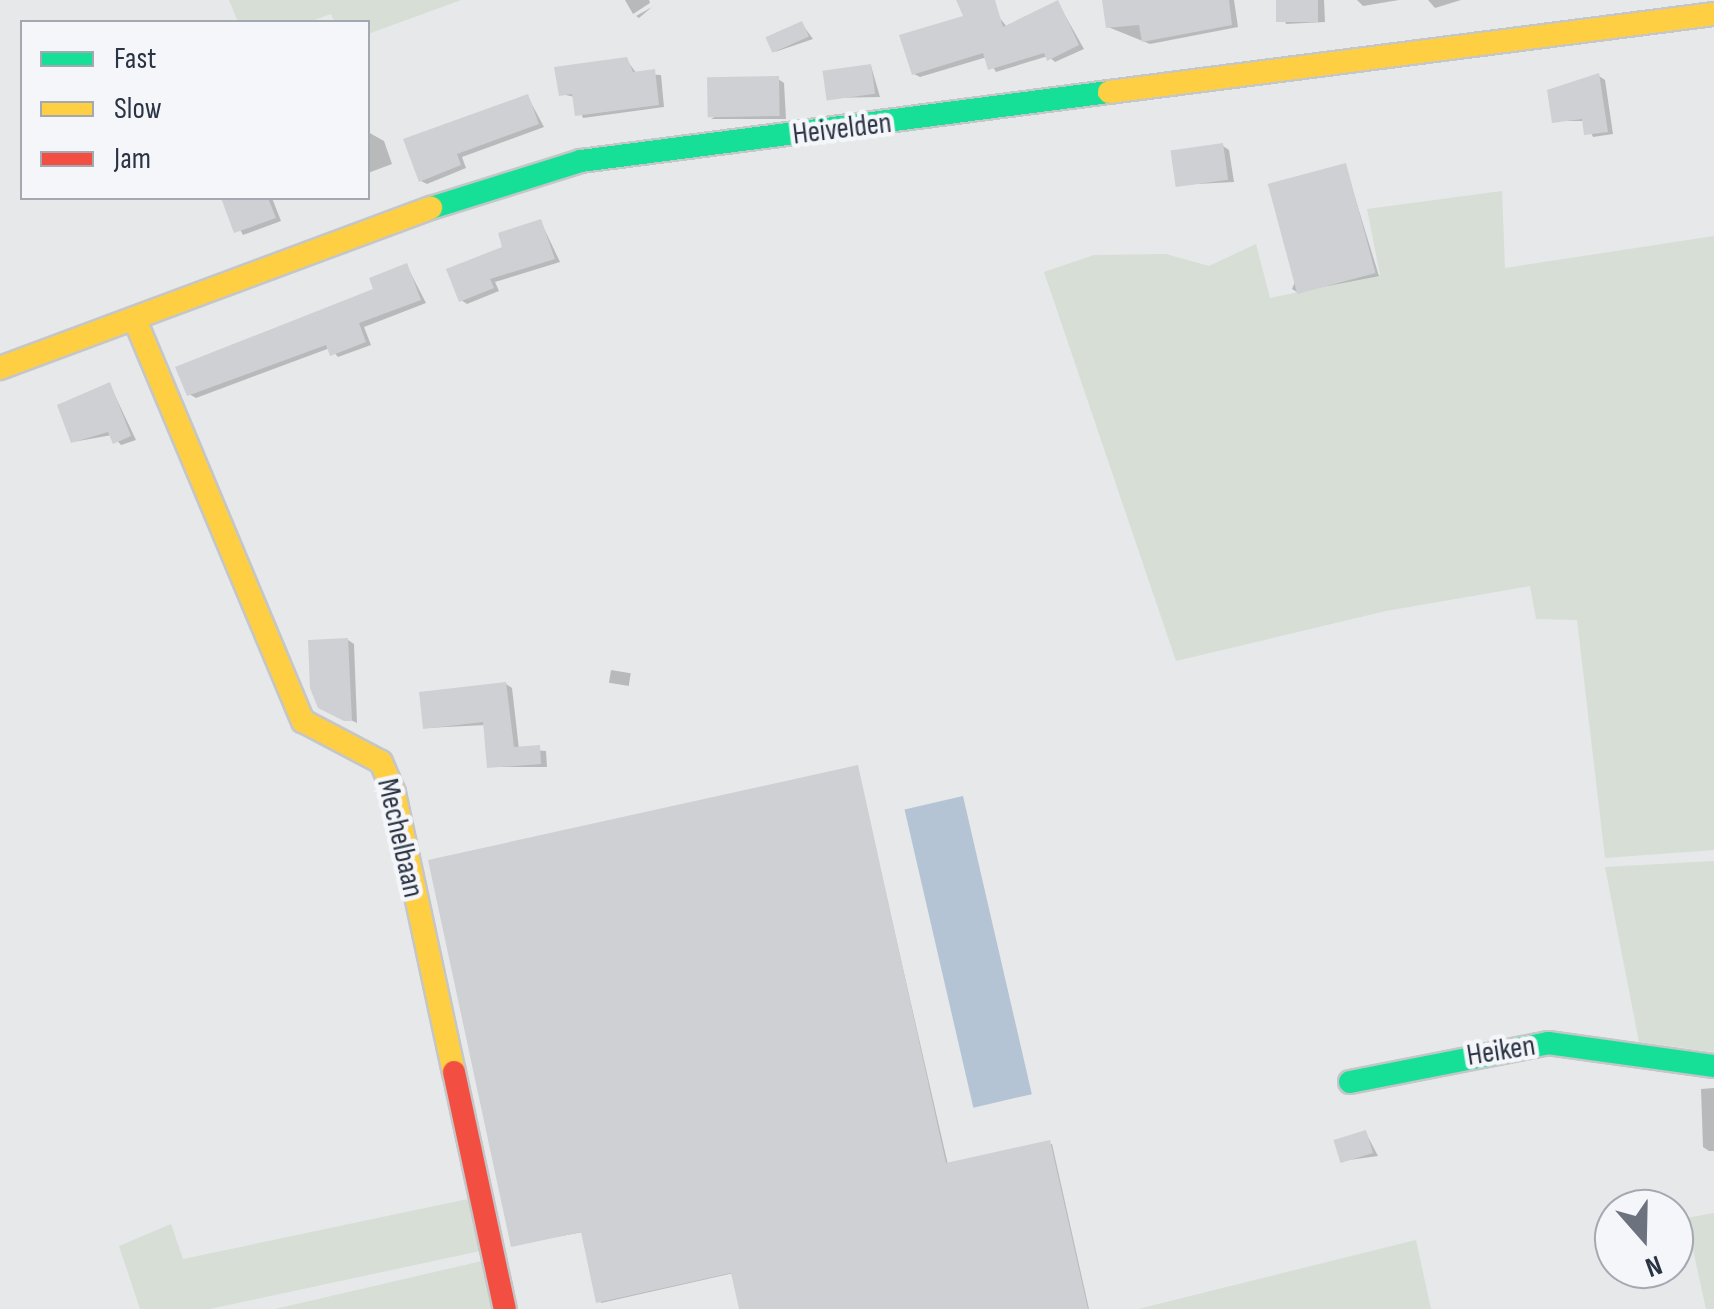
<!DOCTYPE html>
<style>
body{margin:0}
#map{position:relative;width:1714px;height:1309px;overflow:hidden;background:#e6e8ea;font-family:"Sofia Sans Condensed",sans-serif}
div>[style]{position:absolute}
.green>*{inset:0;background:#d6ded6}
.water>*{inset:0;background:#b4c4d5;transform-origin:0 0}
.shadow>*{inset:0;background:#0003;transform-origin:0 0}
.building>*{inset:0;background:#ced0d3;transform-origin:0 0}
.roads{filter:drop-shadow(2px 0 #c4c6c8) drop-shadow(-2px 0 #c4c6c8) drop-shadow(0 2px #c4c6c8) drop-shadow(0 -2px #c4c6c8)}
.fast>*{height:22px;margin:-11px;padding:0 11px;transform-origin:11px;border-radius:11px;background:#16e098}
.slow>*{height:22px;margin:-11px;padding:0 11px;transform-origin:11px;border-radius:11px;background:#ffcf43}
.jam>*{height:22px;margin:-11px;padding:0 11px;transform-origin:11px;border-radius:11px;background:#f24e42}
span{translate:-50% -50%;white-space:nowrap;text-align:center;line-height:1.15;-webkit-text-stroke:9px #f4f6f9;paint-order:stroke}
.street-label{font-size:30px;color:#2b3445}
.legend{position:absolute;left:20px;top:20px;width:350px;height:180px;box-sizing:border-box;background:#f4f6f9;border:2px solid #a4a8b1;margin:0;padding:12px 18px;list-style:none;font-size:30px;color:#2b3445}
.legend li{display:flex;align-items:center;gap:20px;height:50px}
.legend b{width:50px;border:2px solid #a4a8b1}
.north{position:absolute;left:1594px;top:1189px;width:100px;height:100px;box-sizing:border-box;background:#f4f6f9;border:2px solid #a4a8b1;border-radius:50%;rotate:160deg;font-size:28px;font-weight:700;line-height:40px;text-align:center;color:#2b3445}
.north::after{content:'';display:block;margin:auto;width:35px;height:45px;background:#6c737f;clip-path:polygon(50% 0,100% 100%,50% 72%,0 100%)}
</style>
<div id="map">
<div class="green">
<i style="clip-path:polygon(229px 0,461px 0,368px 34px,368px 22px,335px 22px,331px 14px,309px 22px,238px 22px)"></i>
<i style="clip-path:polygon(1502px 191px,1505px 268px,1714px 236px,1714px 850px,1605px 858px,1577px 620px,1536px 619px,1530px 586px,1386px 611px,1176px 661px,1044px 272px,1094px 255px,1166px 254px,1209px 266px,1256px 244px,1270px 298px,1380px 275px,1367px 209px)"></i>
<i style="clip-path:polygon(1714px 861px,1714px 1052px,1639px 1042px,1605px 867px)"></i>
<i style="clip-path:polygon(468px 1199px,480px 1251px,210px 1309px,140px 1309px,119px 1246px,171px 1224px,183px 1259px)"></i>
<i style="clip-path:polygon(1714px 1213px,1714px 1309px,1706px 1309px,1686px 1218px)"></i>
<i style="clip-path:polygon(1416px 1240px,1431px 1309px,1138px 1309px,1323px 1263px)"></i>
<i style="clip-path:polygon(482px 1261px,492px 1309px,275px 1309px)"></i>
</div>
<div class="water">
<i style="left:963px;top:796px;width:306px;height:60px;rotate:77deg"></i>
</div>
<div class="shadow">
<i style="clip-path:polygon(625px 0,649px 0,650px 3px,633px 14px)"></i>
<i style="clip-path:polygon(1104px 0,1234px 0,1238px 27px,1150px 44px,1108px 27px)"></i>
<i style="clip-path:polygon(1278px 0,1324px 0,1325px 22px,1286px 24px)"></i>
<i style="clip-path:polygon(1357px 0,1399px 0,1363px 6px)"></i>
<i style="clip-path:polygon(1428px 0,1461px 0,1435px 8px)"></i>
<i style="clip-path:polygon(1058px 3px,1084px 49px,1055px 62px,1048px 56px,996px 72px,987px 57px,920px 77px,914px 74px,999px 17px,1007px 27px)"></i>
<i style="clip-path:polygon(652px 7px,639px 18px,636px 16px)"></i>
<i style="clip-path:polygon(802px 24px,813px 39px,775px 52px)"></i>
<i style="clip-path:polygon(626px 59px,637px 74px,661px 75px,664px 107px,583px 118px,575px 97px,561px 94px)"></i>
<i style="clip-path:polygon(871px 66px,880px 97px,828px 98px)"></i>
<i style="clip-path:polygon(1599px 76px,1605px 80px,1613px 134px,1593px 137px,1585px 121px,1554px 121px)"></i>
<i style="clip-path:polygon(778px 79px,784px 83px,786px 119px,711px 119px)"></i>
<i style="clip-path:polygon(528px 97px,544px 127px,462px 157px,466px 168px,427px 184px,421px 181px)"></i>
<i style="clip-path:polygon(368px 132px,384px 141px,392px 164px,368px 173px)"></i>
<i style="clip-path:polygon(1223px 146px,1229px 150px,1234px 182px,1178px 185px)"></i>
<i style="clip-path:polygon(1345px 165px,1379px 276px,1297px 292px,1292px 289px)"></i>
<i style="clip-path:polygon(224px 198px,272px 198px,281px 221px,243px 235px)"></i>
<i style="clip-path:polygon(541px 222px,560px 262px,495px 282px,499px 291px,467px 304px,461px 300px,505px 248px)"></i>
<i style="clip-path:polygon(407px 266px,426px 303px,364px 327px,371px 345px,338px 357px,330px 348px,196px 398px,189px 394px,377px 290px)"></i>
<i style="clip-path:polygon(110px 385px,136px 440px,121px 445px,112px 435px,73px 442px)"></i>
<i style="clip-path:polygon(348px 640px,354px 644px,357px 723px,320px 706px)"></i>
<i style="left:611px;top:670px;width:20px;height:13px;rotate:9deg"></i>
<i style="clip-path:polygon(506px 684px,512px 688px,519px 749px,546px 751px,547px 767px,489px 767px,486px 725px,426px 728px)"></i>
<i style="clip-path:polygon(857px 768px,948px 1165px,1052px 1144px,1089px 1309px,742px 1309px,734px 1273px,601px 1303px,583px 1232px,513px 1245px)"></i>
<i style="clip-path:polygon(1714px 1088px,1714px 1151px,1709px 1151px,1703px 1147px,1701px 1089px)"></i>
<i style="clip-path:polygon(1366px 1133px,1378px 1156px,1342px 1161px)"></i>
</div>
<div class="building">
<i style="clip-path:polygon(956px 0,995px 0,1003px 27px,1058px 0,1079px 45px,1047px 61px,1044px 53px,988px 70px,983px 53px,912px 75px,899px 35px,963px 16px)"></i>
<i style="clip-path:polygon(1102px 0,1229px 0,1232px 25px,1142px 42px,1139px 25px,1106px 28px)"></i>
<i style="left:1276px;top:0;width:42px;height:22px"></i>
<i style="left:802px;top:21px;width:17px;height:40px;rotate:66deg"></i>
<i style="clip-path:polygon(627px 57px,633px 72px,655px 69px,659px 105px,575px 116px,572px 94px,559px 96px,554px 67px)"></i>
<i style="left:871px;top:64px;width:30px;height:49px;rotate:82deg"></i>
<i style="clip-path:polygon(1599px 73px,1608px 132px,1584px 135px,1582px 119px,1552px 123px,1547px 90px)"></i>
<i style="left:779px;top:76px;width:40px;height:72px;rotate:89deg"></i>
<i style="clip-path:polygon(528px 94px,539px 124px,457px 154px,461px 165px,419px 182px,403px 139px)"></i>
<i style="left:1223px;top:143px;width:37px;height:53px;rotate:82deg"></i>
<i style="left:1346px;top:163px;width:114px;height:81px;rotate:75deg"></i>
<i style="clip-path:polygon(221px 198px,268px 198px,276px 218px,234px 233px)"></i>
<i style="clip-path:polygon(541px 219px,555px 259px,490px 279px,494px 288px,459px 302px,446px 269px,502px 247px,498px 233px)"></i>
<i style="clip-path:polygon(407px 263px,421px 300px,359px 323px,366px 342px,330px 356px,326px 345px,187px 396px,175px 367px,373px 289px,369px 278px)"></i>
<i style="clip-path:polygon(110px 382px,131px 436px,113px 444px,108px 432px,71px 443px,57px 405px)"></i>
<i style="clip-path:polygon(348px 638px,352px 721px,344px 721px,318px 708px,310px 688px,308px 640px)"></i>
<i style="clip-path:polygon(506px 682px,514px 747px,540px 745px,541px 764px,487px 768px,483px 722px,423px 729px,419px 692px)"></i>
<i style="clip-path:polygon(858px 765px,946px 1163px,1050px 1140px,1088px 1309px,739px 1309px,731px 1273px,596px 1303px,581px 1232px,511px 1247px,428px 860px)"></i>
<i style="left:1366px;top:1130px;width:24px;height:34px;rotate:73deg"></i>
</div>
<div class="roads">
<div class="fast">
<i style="left:431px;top:208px;width:157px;rotate:-17.4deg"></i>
<i style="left:581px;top:161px;width:532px;rotate:-7.45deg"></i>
<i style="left:1350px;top:1082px;width:202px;rotate:-11.1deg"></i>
<i style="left:1548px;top:1043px;width:168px;rotate:7.9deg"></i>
</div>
<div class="slow">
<i style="left:1109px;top:92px;width:610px;rotate:-7.35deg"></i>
<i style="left:135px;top:320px;width:435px;rotate:67.3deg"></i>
<i style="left:303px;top:721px;width:88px;rotate:27.7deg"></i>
<i style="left:381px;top:762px;width:34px;rotate:67deg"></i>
<i style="left:394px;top:793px;width:285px;rotate:77.9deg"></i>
<i style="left:0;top:368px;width:460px;rotate:-20.4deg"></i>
</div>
<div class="jam">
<i style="left:454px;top:1072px;width:242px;rotate:77.9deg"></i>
</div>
</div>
<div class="street-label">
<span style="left:842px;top:129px;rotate:-7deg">Heivelden</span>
<span style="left:400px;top:838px;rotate:77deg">Mechelbaan</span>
<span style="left:1501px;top:1051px;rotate:-9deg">Heiken</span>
</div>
<ul class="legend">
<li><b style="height:12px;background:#16e098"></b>Fast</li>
<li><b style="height:12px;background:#ffcf43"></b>Slow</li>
<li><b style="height:12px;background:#f24e42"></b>Jam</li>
</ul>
<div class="north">N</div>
</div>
